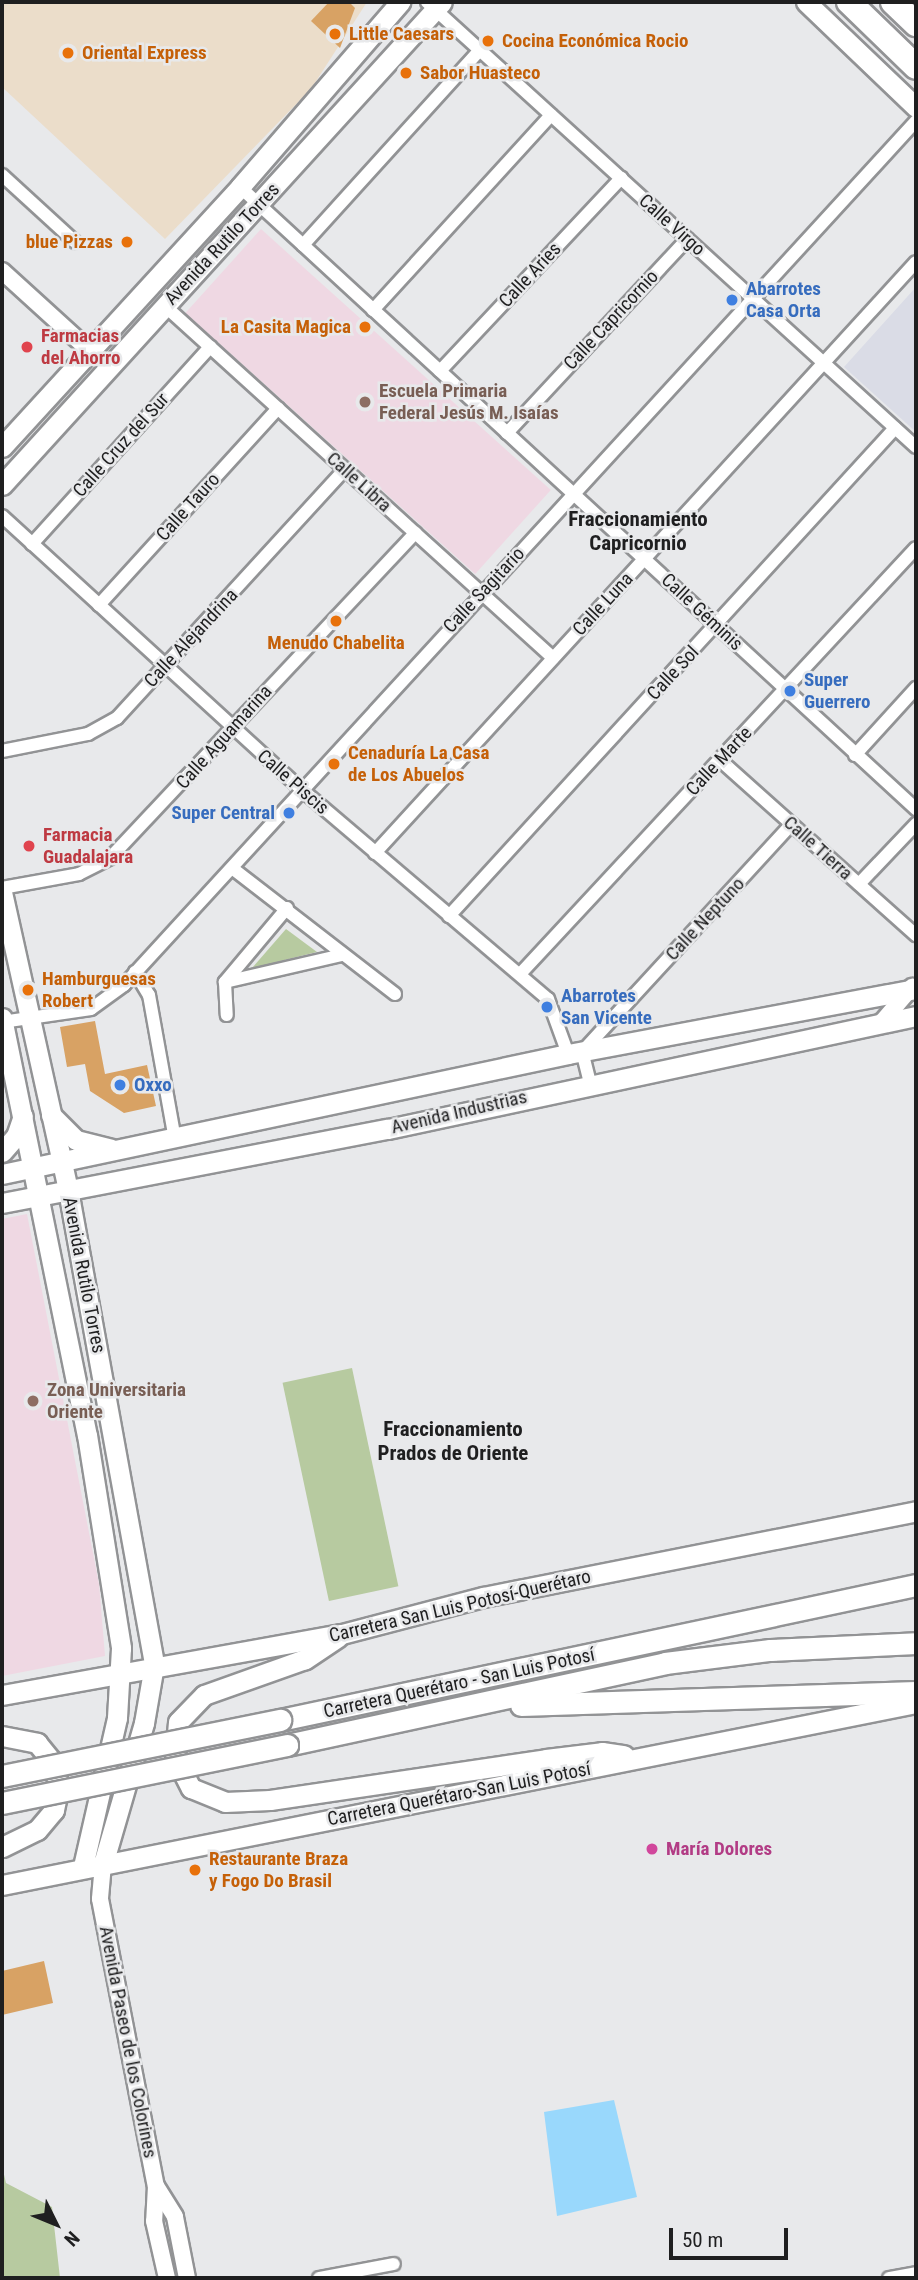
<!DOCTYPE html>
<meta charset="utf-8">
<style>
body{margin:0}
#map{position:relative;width:918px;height:2280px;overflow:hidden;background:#e8e9eb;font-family:"Roboto Condensed",sans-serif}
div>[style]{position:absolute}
.commercial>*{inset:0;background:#ebddca}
.built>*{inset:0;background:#dadce6}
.education>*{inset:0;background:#efd8e3;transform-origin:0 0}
.green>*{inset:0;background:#b7caa0;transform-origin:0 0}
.water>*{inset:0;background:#99d8fc}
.building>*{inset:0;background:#d8a264}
.roads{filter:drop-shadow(2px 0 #929395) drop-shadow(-2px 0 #929395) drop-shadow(0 2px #929395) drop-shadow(0 -2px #929395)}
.minor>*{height:12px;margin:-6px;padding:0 6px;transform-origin:6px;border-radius:6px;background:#fff}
.tertiary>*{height:16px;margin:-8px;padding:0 8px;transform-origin:8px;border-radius:8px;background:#fff}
.secondary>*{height:19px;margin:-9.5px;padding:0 9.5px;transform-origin:9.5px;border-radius:9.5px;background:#fff}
.trunk>*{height:21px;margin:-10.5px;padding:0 10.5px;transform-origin:10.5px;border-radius:10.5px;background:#fff}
.motorway>*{height:24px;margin:-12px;padding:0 12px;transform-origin:12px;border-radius:12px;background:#fff}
.bridges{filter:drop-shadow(2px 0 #929395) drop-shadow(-2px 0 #929395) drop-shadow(0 2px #929395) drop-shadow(0 -2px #929395)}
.trunk-bridge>*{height:21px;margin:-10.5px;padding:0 10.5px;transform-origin:10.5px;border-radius:10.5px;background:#fff}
.dots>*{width:19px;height:19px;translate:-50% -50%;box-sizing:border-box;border:4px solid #e8e9eb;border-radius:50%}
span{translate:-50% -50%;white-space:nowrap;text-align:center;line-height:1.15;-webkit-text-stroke:5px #e8e9eb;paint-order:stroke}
.food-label{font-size:19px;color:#c56008;font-weight:700}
.left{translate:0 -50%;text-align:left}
.right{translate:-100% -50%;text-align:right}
.street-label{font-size:19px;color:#1f1f20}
.shop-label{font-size:19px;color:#366cbe;font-weight:700}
.health-label{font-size:19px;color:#be3a42;font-weight:700}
.education-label{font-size:19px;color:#785e54;font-weight:700}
.hotel-label{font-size:19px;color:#b23c85;font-weight:700}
.neighbourhood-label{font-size:21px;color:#1f1f20;font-weight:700}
.frame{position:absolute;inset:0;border:4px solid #1f1f20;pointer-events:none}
.north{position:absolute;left:21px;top:2189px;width:70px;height:70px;-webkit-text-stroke:5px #e8e9eb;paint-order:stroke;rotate:133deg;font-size:19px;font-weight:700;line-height:28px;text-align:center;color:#1f1f20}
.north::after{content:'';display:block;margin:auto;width:24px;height:32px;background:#1f1f20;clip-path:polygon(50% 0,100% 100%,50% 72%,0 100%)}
.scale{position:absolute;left:669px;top:2228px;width:119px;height:32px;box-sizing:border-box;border:4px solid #1f1f20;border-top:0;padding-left:9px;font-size:21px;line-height:24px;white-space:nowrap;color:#1f1f20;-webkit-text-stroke:5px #e8e9eb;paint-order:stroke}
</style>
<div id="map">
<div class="commercial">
<i style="clip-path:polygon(2px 2px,367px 2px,311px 89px,165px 239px,2px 87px)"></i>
</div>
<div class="built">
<i style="clip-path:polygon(916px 287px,916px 432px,844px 367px)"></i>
</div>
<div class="education">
<i style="left:261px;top:229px;width:390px;height:113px;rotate:42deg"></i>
<i style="clip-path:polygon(27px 1214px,99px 1584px,105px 1656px,2px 1676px,2px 1219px)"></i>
</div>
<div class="green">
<i style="clip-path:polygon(286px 929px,317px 952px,252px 968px)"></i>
<i style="left:352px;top:1368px;width:223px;height:71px;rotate:78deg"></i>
<i style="clip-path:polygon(2px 2166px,6px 2183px,52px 2207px,60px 2278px,2px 2278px)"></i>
</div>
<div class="water">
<i style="clip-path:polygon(614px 2100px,637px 2197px,557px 2216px,544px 2112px)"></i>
</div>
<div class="building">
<i style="clip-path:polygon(329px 2px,349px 2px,355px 8px,340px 48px,311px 21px)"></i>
<i style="clip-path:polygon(95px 1021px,105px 1074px,147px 1065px,156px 1106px,124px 1113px,90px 1091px,85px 1064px,67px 1067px,60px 1027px)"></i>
<i style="clip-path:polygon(44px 1961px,53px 2003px,2px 2015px,2px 1971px)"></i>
</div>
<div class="roads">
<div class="minor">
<i style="left:427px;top:2px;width:661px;rotate:42.3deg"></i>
<i style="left:2px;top:175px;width:99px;rotate:42.5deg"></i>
<i style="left:240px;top:187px;width:919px;rotate:42.62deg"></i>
<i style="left:303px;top:245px;width:263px;rotate:-47.8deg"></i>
<i style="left:165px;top:306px;width:524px;rotate:42.21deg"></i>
<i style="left:373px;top:310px;width:264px;rotate:-47.6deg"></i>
<i style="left:440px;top:371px;width:265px;rotate:-46.8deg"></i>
<i style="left:507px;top:433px;width:265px;rotate:-47.1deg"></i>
<i style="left:2px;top:516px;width:405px;rotate:42.4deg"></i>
<i style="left:301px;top:789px;width:324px;rotate:40.4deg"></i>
<i style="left:548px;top:999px;width:59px;rotate:70deg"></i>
<i style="left:32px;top:544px;width:266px;rotate:-47.9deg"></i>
<i style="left:99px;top:605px;width:266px;rotate:-47.7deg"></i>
<i style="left:2px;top:751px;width:88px;rotate:-11.2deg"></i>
<i style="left:88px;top:734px;width:33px;rotate:-29deg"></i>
<i style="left:117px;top:718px;width:338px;rotate:-47.5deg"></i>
<i style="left:855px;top:755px;width:91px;rotate:-47.7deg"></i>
<i style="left:720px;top:760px;width:263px;rotate:41.8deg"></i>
<i style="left:375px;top:853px;width:801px;rotate:-47.53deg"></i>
<i style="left:232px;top:868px;width:206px;rotate:37.7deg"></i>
<i style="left:859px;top:884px;width:83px;rotate:-46.5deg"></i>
<i style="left:2px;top:888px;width:78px;rotate:-10.3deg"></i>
<i style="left:79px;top:874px;width:35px;rotate:-27deg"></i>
<i style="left:110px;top:858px;width:446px;rotate:-46.8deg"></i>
<i style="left:287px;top:908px;width:97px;rotate:130deg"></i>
<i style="left:225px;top:982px;width:120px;rotate:-13deg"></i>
<i style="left:449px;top:916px;width:661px;rotate:-47.57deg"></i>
<i style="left:135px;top:972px;width:27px;rotate:59deg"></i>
<i style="left:149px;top:995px;width:146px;rotate:79.8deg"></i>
<i style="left:521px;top:973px;width:580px;rotate:-47.1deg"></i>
<i style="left:225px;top:982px;width:33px;rotate:87deg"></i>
<i style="left:2px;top:1022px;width:90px;rotate:-8.3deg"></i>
<i style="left:91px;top:1009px;width:41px;rotate:-36deg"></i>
<i style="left:124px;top:985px;width:1172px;rotate:-47.49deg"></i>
<i style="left:590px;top:1083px;width:32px;rotate:-104deg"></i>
<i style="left:582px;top:1052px;width:310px;rotate:-47.4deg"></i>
<i style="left:319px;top:2278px;width:76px;rotate:-10.6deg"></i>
<i style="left:889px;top:2278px;width:27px;rotate:-10deg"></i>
</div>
<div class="tertiary">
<i style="left:2px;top:271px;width:120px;rotate:42.3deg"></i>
<i style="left:881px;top:1023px;width:48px;rotate:-49.3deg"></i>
<i style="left:103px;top:1864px;width:35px;rotate:95deg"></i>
<i style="left:100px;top:1899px;width:292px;rotate:79deg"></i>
<i style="left:156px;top:2186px;width:35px;rotate:93deg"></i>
<i style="left:154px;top:2221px;width:58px;rotate:77.2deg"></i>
<i style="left:156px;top:2186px;width:36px;rotate:58deg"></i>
<i style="left:175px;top:2217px;width:62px;rotate:78.9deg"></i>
</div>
<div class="secondary">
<i style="left:806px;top:2px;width:152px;rotate:43.7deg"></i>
<i style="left:2px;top:447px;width:352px;rotate:-47.5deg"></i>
<i style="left:240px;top:187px;width:245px;rotate:-49.1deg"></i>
<i style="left:2px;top:485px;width:653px;rotate:-47.67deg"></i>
<i style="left:2px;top:892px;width:305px;rotate:77.5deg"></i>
<i style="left:68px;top:1190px;width:483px;rotate:79.7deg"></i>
<i style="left:154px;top:1665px;width:59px;rotate:99.8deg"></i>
<i style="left:144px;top:1723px;width:147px;rotate:106.2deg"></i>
<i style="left:2px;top:1018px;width:426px;rotate:78.5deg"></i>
<i style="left:87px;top:1435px;width:216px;rotate:80.9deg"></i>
<i style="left:121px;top:1648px;width:70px;rotate:93.3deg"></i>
<i style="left:117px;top:1718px;width:153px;rotate:102.9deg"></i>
<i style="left:51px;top:1115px;width:35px;rotate:45deg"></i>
<i style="left:76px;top:1140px;width:36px;rotate:14deg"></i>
<i style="left:2px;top:1152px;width:21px;rotate:-49deg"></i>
<i style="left:16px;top:1136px;width:21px;rotate:-71deg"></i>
<i style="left:2px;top:1174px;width:579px;rotate:-11.97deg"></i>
<i style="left:568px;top:1054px;width:354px;rotate:-10.6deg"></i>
<i style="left:2px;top:1203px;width:393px;rotate:-10.9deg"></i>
<i style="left:388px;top:1129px;width:540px;rotate:-12.08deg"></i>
<i style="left:338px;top:1637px;width:40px;rotate:146deg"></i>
<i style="left:305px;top:1659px;width:107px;rotate:160.4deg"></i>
<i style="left:204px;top:1695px;width:37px;rotate:134deg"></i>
<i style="left:178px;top:1722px;width:35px;rotate:95deg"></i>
<i style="left:175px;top:1757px;width:35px;rotate:63deg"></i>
<i style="left:191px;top:1788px;width:37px;rotate:22deg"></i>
<i style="left:225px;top:1802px;width:45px;rotate:-2.5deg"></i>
<i style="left:270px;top:1800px;width:279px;rotate:-8.4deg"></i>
<i style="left:546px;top:1759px;width:56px;rotate:-7.1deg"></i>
<i style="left:602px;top:1752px;width:22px;rotate:8deg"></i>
<i style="left:2px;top:1695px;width:345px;rotate:-10.2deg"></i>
<i style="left:342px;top:1634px;width:146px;rotate:-14.7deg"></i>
<i style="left:483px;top:1597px;width:441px;rotate:-11.2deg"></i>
<i style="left:2px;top:1736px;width:36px;rotate:11deg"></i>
<i style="left:37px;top:1743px;width:22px;rotate:51deg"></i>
<i style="left:51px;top:1760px;width:27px;rotate:73deg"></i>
<i style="left:59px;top:1786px;width:25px;rotate:102deg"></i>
<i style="left:54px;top:1810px;width:26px;rotate:130deg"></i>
<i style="left:37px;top:1830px;width:39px;rotate:154deg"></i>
<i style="left:2px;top:1885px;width:932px;rotate:-11.26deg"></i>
</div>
<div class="trunk">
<i style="left:521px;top:1705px;width:395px;rotate:-1.9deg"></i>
<i style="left:280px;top:1720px;width:650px;rotate:-11.98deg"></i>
<i style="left:287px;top:1745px;width:387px;rotate:-12.2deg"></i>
<i style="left:665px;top:1663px;width:106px;rotate:-7.1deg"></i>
<i style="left:770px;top:1650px;width:146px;rotate:-2.7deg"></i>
</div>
<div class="motorway">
<i style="left:849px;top:2px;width:93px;rotate:44.1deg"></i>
<i style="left:893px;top:2px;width:32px;rotate:44deg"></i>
</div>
</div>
<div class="bridges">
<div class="trunk-bridge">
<i style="left:2px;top:1776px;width:284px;rotate:-11.4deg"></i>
<i style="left:2px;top:1803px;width:291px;rotate:-11.5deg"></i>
</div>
</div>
<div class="dots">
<i style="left:335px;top:34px;background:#e8710a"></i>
<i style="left:488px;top:41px;background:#e8710a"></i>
<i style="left:68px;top:53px;background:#e8710a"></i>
<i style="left:406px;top:73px;background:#e8710a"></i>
<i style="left:127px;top:242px;background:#e8710a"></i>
<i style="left:732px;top:300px;background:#3f7fe0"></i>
<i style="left:365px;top:327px;background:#e8710a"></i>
<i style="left:27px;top:347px;background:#e0444e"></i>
<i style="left:365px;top:402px;background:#8d6e63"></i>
<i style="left:336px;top:621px;background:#e8710a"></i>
<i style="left:790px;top:691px;background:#3f7fe0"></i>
<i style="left:334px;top:764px;background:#e8710a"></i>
<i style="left:289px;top:813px;background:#3f7fe0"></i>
<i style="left:29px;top:846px;background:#e0444e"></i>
<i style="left:28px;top:990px;background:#e8710a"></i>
<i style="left:547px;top:1007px;background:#3f7fe0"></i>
<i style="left:120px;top:1085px;background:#3f7fe0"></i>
<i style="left:33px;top:1401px;background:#8d6e63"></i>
<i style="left:652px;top:1849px;background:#d1479c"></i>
<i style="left:195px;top:1870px;background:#e8710a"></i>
</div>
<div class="food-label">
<span class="left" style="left:349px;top:34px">Little Caesars</span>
<span class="left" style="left:502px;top:41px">Cocina Económica Rocio</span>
<span class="left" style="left:82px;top:53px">Oriental Express</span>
<span class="left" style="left:420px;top:73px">Sabor Huasteco</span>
<span class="right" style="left:113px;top:242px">blue Pizzas</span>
<span class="right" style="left:351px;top:327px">La Casita Magica</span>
<span style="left:336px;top:643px">Menudo Chabelita</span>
<span class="left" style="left:348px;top:764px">Cenaduría La Casa<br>de Los Abuelos</span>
<span class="left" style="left:42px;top:990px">Hamburguesas<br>Robert</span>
<span class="left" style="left:209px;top:1870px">Restaurante Braza<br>y Fogo Do Brasil</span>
</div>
<div class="street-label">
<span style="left:672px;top:225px;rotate:42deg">Calle Virgo</span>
<span style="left:222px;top:244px;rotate:-47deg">Avenida Rutilo Torres</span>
<span style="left:530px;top:275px;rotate:-47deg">Calle Aries</span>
<span style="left:611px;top:320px;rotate:-47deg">Calle Capricornio</span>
<span style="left:121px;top:445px;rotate:-48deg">Calle Cruz del Sur</span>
<span style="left:359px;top:482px;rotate:42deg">Calle Libra</span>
<span style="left:188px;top:507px;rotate:-48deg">Calle Tauro</span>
<span style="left:484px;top:590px;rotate:-47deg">Calle Sagitario</span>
<span style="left:603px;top:604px;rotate:-47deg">Calle Luna</span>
<span style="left:702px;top:612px;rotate:43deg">Calle Géminis</span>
<span style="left:191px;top:638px;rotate:-47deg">Calle Alejandrina</span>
<span style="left:673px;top:673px;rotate:-47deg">Calle Sol</span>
<span style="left:224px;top:737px;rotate:-48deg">Calle Aguamarina</span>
<span style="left:719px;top:761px;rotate:-47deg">Calle Marte</span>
<span style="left:293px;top:782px;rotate:41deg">Calle Piscis</span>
<span style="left:818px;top:848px;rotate:42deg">Calle Tierra</span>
<span style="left:705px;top:919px;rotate:-47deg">Calle Neptuno</span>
<span style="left:459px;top:1112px;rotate:-13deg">Avenida Industrias</span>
<span style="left:84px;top:1275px;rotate:79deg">Avenida Rutilo Torres</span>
<span style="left:460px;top:1606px;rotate:-13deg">Carretera San Luis Potosí-Querétaro</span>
<span style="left:459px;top:1683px;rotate:-12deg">Carretera Querétaro - San Luis Potosí</span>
<span style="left:459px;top:1794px;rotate:-11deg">Carretera Querétaro-San Luis Potosí</span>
<span style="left:128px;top:2042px;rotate:79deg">Avenida Paseo de los Colorines</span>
</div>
<div class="shop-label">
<span class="left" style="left:746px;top:300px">Abarrotes<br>Casa Orta</span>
<span class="left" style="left:804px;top:691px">Super<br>Guerrero</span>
<span class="right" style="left:275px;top:813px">Super Central</span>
<span class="left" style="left:561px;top:1007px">Abarrotes<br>San Vicente</span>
<span class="left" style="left:134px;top:1085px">Oxxo</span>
</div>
<div class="health-label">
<span class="left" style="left:41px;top:347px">Farmacias<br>del Ahorro</span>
<span class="left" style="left:43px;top:846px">Farmacia<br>Guadalajara</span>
</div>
<div class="education-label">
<span class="left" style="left:379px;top:402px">Escuela Primaria<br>Federal Jesús M. Isaías</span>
<span class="left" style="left:47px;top:1401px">Zona Universitaria<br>Oriente</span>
</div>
<div class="hotel-label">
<span class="left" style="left:666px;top:1849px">María Dolores</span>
</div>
<div class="neighbourhood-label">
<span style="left:638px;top:531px">Fraccionamiento<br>Capricornio</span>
<span style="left:453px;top:1441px">Fraccionamiento<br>Prados de Oriente</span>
</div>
<div class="frame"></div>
<div class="north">N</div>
<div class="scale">50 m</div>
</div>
